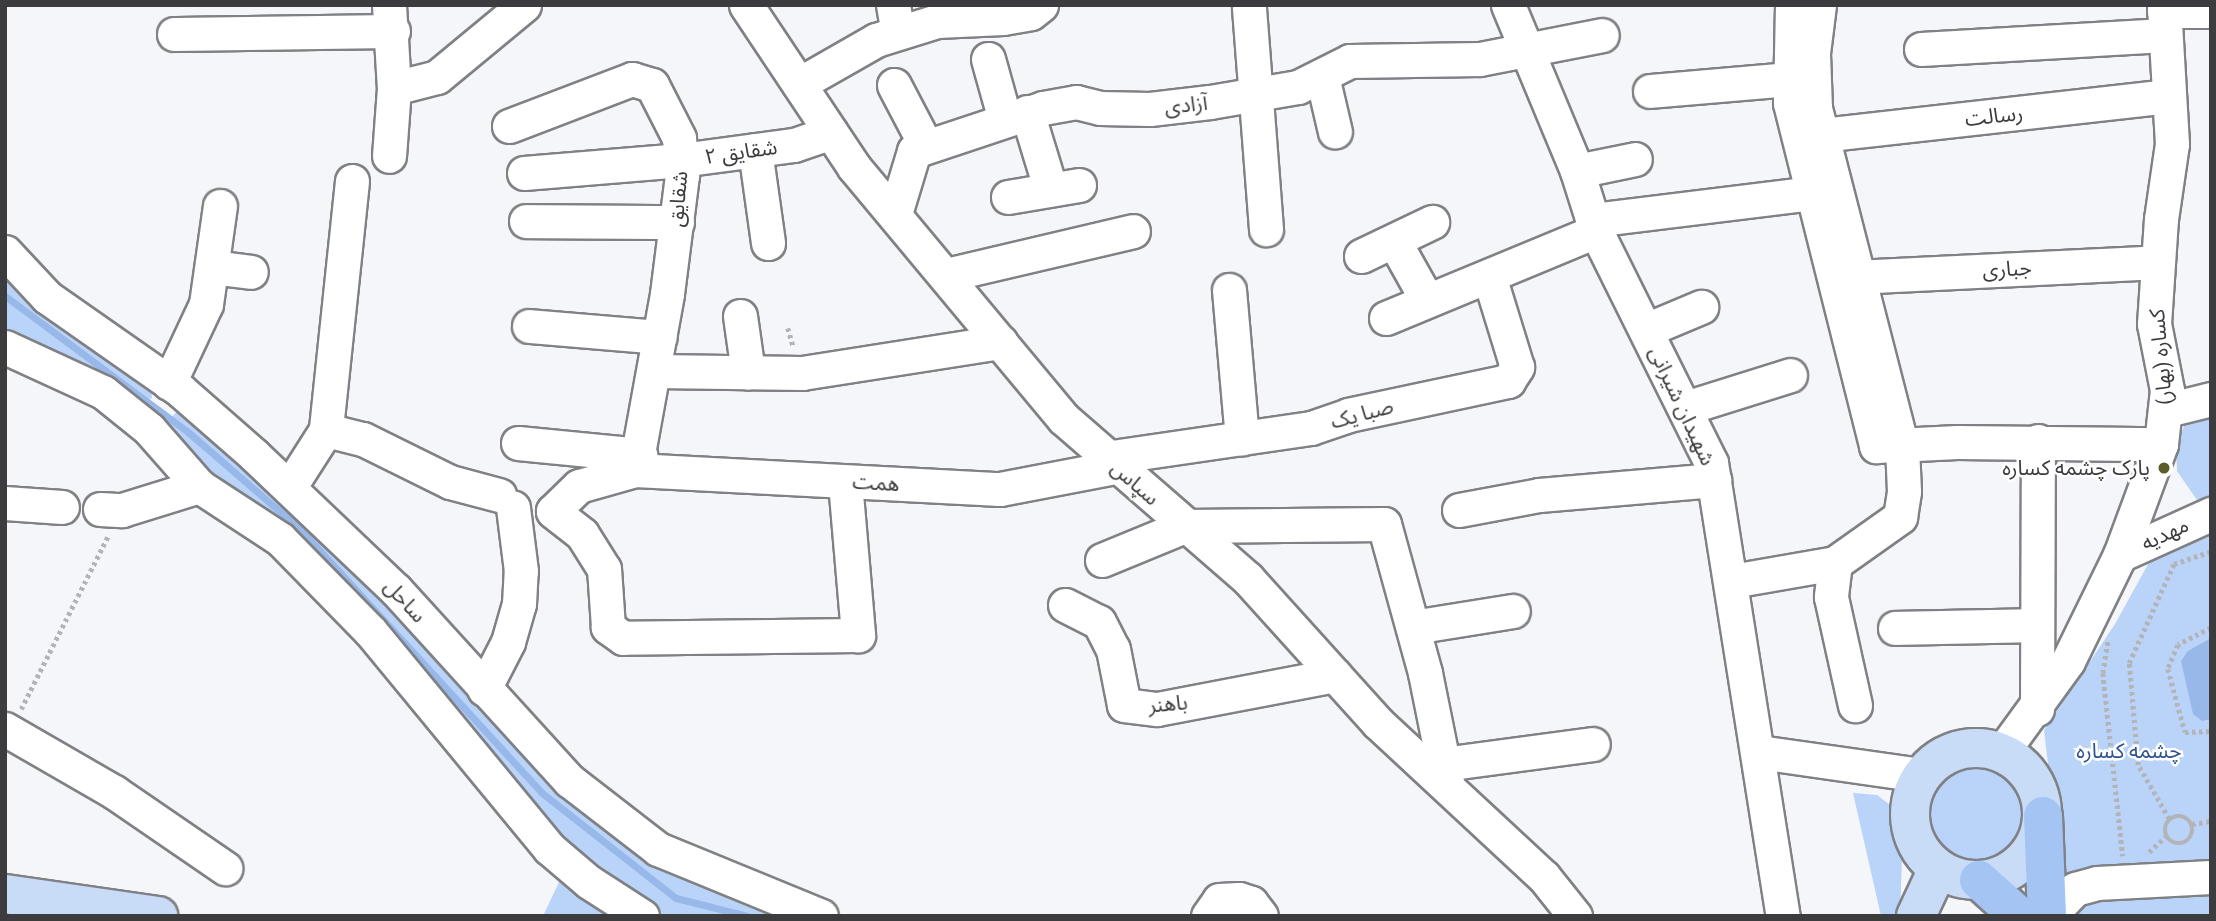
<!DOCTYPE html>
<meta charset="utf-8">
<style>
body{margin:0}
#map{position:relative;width:2216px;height:921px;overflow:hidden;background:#f4f6f9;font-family:"Roboto Condensed","Noto Sans Arabic",sans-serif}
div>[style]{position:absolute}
.green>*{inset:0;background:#bad3f9}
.round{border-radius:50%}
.water>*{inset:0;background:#98b8e9}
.stream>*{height:7px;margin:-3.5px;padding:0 3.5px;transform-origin:3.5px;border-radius:3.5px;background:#98b8e9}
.path>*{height:4.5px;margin-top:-2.25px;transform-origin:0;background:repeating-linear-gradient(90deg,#b3b4b7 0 3.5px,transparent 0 7px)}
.path>.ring{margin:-2.25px;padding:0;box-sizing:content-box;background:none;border:4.5px solid #b3b4b7;border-radius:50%}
.roads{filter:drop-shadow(2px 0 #808184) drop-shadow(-2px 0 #808184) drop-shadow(0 2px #808184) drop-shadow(0 -2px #808184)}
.minor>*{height:33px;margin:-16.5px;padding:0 16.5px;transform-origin:16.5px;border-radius:16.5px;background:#fff}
.major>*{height:38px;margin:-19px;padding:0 19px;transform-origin:19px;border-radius:19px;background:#c8dcf8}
.major>.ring{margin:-19px;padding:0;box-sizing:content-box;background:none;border:38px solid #c8dcf8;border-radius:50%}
.highway>*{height:38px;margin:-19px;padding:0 19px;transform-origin:19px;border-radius:19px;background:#a4c4f4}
.dots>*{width:19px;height:19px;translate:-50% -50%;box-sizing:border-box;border:4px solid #fff;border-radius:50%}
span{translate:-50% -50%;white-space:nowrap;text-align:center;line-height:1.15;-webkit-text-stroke:5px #fff;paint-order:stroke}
.street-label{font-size:21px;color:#3c3c3e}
.poi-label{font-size:21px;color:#3c3c3e}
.right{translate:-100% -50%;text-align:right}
.park-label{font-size:21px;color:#2c538f}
.frame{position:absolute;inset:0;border:7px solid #3c3c3e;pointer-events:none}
</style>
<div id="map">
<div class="green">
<i style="clip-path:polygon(5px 272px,151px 385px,152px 398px,135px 405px,5px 331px)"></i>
<i style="clip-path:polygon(185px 403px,239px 449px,561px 783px,805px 916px,663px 916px,633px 905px,597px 878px,203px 481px,159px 431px)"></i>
<i style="clip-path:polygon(2211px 414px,2211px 496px,2197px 500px,2177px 471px,2176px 446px,2187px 419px)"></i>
<i style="clip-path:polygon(2211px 535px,2211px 916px,2066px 916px,2044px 730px,2115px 624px,2152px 557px)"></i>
<i class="round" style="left:1926px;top:761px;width:102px;height:102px"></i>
<i style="clip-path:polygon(1853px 793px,1877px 795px,1894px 808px,1903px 829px,1900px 916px,1881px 916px)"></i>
<i style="clip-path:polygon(560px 880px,610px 912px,618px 916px,543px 916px)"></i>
</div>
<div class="water">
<i style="clip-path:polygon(2211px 638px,2211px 719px,2202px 721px,2193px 714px,2181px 661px,2188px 651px)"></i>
</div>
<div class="stream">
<i style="left:5px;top:296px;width:228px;rotate:36.6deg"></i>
<i style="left:188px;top:432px;width:150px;rotate:40.9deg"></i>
<i style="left:301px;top:530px;width:357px;rotate:47.5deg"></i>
<i style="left:542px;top:793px;width:170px;rotate:38.1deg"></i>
<i style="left:676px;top:898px;width:73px;rotate:14.2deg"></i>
</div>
<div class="path">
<i style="left:788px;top:328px;width:19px;rotate:74deg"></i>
<i style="left:2211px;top:628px;width:37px;rotate:153deg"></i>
<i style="left:2178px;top:645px;width:26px;rotate:113deg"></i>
<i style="left:2168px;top:669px;width:65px;rotate:74.9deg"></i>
<i style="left:2185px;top:732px;width:26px;rotate:-2deg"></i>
<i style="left:2108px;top:642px;width:31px;rotate:99deg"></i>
<i style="left:2103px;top:673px;width:184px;rotate:83.8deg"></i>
<i style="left:21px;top:709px;width:194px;rotate:-63.3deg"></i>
<i class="ring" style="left:2165px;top:816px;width:23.5px;height:23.5px"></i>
<i style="left:2169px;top:819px;width:62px;rotate:-119.9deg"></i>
<i style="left:2138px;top:765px;width:102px;rotate:-95deg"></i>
<i style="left:2129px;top:663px;width:109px;rotate:-65.6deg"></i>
<i style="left:2174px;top:564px;width:39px;rotate:-19deg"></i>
<i style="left:2192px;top:824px;width:19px;rotate:-9deg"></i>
<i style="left:2149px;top:852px;width:23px;rotate:-43deg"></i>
</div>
<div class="roads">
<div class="minor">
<i style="left:389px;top:5px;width:83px;rotate:86.6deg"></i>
<i style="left:394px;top:88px;width:68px;rotate:94.2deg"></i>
<i style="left:746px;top:5px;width:195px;rotate:56.3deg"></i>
<i style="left:854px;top:167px;width:327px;rotate:50.2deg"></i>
<i style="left:1063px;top:418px;width:245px;rotate:41deg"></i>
<i style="left:1248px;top:579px;width:193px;rotate:47.9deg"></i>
<i style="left:1377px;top:722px;width:228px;rotate:42.9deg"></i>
<i style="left:1544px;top:877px;width:50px;rotate:51.5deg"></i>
<i style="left:893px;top:5px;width:28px;rotate:80deg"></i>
<i style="left:1508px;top:5px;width:180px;rotate:67.4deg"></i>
<i style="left:1577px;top:171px;width:63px;rotate:72.4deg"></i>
<i style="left:1596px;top:231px;width:259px;rotate:63.6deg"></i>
<i style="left:1711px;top:463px;width:459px;rotate:81deg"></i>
<i style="left:1792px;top:5px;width:98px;rotate:91.2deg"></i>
<i style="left:1790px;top:103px;width:354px;rotate:75.9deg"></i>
<i style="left:1876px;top:446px;width:81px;rotate:-2.8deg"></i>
<i style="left:1957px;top:442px;width:204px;rotate:0.6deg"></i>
<i style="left:1249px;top:8px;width:222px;rotate:85.6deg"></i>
<i style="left:2164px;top:11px;width:47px"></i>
<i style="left:174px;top:34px;width:219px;rotate:-0.8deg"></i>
<i style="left:1921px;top:49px;width:244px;rotate:-3.3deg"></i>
<i style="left:988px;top:59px;width:63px;rotate:74.4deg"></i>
<i style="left:1322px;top:76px;width:57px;rotate:76.9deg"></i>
<i style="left:799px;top:84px;width:89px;rotate:-29.7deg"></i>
<i style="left:876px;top:40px;width:64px;rotate:-17.3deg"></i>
<i style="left:937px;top:21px;width:66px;rotate:-2.6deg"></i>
<i style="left:1003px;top:18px;width:28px;rotate:-10deg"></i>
<i style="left:1031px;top:13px;width:13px;rotate:-39deg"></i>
<i style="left:894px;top:85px;width:69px;rotate:62.3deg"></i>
<i style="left:394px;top:88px;width:44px;rotate:-14.3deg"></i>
<i style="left:437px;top:77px;width:113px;rotate:-39.6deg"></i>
<i style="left:1650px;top:91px;width:141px;rotate:-4.9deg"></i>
<i style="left:1027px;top:112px;width:78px;rotate:73deg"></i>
<i style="left:509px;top:126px;width:132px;rotate:-20.9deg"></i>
<i style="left:632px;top:79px;width:21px;rotate:17deg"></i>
<i style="left:652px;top:85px;width:59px;rotate:63deg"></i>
<i style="left:679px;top:138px;width:37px;rotate:85deg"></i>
<i style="left:682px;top:175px;width:120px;rotate:97.2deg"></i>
<i style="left:667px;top:294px;width:179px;rotate:100.3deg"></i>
<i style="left:1821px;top:135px;width:349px;rotate:-6.4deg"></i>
<i style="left:755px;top:150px;width:94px;rotate:82deg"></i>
<i style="left:1577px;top:171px;width:59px;rotate:-11.7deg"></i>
<i style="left:524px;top:173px;width:158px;rotate:-4.7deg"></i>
<i style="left:681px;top:160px;width:114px;rotate:-7.6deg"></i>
<i style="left:794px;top:145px;width:39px;rotate:-19deg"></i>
<i style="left:352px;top:181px;width:250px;rotate:96deg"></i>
<i style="left:326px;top:430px;width:38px;rotate:14deg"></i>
<i style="left:363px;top:439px;width:97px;rotate:26.3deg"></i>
<i style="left:450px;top:482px;width:51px;rotate:14.9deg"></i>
<i style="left:1008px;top:197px;width:72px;rotate:-9.6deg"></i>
<i style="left:895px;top:214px;width:66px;rotate:-73.2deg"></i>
<i style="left:914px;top:151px;width:136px;rotate:-18.4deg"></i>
<i style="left:1043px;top:108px;width:34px;rotate:-10deg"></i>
<i style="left:1076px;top:102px;width:25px;rotate:14deg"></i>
<i style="left:1100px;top:108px;width:50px;rotate:1.1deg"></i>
<i style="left:1150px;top:109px;width:60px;rotate:-6.7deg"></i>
<i style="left:1210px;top:102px;width:89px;rotate:-9.7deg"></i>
<i style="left:1298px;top:87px;width:58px;rotate:-26.6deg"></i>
<i style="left:1350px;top:61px;width:130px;rotate:-0.9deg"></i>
<i style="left:1480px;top:59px;width:124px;rotate:-11.1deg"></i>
<i style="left:1592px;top:220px;width:221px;rotate:-7deg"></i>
<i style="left:526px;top:221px;width:151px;rotate:0.4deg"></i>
<i style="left:1394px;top:241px;width:68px;rotate:60.8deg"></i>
<i style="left:5px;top:252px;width:62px;rotate:47deg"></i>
<i style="left:47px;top:297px;width:164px;rotate:35deg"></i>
<i style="left:181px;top:391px;width:97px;rotate:41.2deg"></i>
<i style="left:254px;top:455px;width:196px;rotate:43.6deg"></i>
<i style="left:396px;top:590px;width:258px;rotate:47.7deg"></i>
<i style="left:570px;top:781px;width:111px;rotate:37.7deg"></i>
<i style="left:658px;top:849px;width:176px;rotate:22.3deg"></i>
<i style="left:1361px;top:256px;width:79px;rotate:-25.6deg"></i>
<i style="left:212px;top:267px;width:39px;rotate:7deg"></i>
<i style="left:946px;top:275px;width:192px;rotate:-13.2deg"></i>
<i style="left:1855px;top:277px;width:303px;rotate:-2.8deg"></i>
<i style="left:1229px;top:290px;width:149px;rotate:85deg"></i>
<i style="left:740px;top:316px;width:57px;rotate:81.9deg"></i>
<i style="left:1386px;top:318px;width:227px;rotate:-22.5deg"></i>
<i style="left:529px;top:326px;width:131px;rotate:4.8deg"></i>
<i style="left:1646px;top:330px;width:60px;rotate:-22.7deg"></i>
<i style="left:5px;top:347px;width:108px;rotate:24.7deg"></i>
<i style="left:103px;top:392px;width:59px;rotate:38.8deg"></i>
<i style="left:149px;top:429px;width:76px;rotate:48.7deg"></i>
<i style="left:199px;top:486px;width:97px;rotate:33.2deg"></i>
<i style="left:280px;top:539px;width:130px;rotate:45.6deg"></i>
<i style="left:371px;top:632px;width:280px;rotate:50.5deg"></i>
<i style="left:549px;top:848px;width:52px;rotate:40.4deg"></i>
<i style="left:589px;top:882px;width:63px;rotate:32.7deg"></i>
<i style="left:655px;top:371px;width:147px;rotate:0.8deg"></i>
<i style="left:802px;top:373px;width:201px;rotate:-8.9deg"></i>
<i style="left:169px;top:383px;width:87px;rotate:-64.9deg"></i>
<i style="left:206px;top:304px;width:99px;rotate:-81.9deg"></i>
<i style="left:1685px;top:408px;width:110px;rotate:-17.4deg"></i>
<i style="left:2167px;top:410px;width:45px;rotate:-14deg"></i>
<i style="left:518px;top:443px;width:123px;rotate:5.6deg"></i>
<i style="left:1105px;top:458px;width:208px;rotate:-8.3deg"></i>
<i style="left:1311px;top:428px;width:39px;rotate:-19deg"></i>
<i style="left:1348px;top:415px;width:164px;rotate:-12deg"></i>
<i style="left:1508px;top:381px;width:17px;rotate:-57deg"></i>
<i style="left:1517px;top:367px;width:95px;rotate:-107.1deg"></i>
<i style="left:845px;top:482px;width:154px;rotate:85.1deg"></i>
<i style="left:858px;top:635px;width:235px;rotate:179.3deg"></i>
<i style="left:623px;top:638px;width:19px;rotate:-144deg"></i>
<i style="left:608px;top:627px;width:58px;rotate:-93.9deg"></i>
<i style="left:604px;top:569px;width:41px;rotate:-122.2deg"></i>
<i style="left:582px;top:534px;width:37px;rotate:-142deg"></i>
<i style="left:553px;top:511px;width:36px;rotate:-44deg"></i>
<i style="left:579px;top:486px;width:58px;rotate:-15.9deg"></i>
<i style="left:635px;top:470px;width:365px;rotate:3deg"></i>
<i style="left:1000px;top:489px;width:117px;rotate:-10.8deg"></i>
<i style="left:289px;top:488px;width:69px;rotate:-57.5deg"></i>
<i style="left:5px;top:503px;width:57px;rotate:4deg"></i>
<i style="left:100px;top:509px;width:22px;rotate:3deg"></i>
<i style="left:122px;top:510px;width:81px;rotate:-17.3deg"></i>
<i style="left:1459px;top:510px;width:81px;rotate:-10.6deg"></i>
<i style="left:1539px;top:495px;width:176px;rotate:-4.9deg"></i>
<i style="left:2120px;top:555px;width:100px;rotate:-24.3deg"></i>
<i style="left:1102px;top:560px;width:90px;rotate:-22.3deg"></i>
<i style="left:1185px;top:526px;width:199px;rotate:-0.6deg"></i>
<i style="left:1384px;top:524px;width:155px;rotate:74.6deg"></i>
<i style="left:1425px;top:673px;width:116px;rotate:78.6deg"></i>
<i style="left:1835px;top:563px;width:34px;rotate:97deg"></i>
<i style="left:1831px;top:597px;width:111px;rotate:77.5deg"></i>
<i style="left:1732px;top:581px;width:105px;rotate:-9.9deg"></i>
<i style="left:1835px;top:563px;width:80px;rotate:-35.3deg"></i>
<i style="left:1900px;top:517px;width:26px;rotate:-81deg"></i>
<i style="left:1904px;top:491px;width:44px;rotate:-92.6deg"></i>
<i style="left:1902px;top:447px;width:350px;rotate:-104.4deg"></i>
<i style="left:1815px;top:108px;width:55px;rotate:-92.1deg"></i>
<i style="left:1813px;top:53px;width:48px;rotate:-82.9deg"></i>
<i style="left:1065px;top:605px;width:38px;rotate:27deg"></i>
<i style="left:1099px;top:622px;width:30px;rotate:63deg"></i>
<i style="left:1113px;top:649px;width:57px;rotate:78.9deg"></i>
<i style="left:1124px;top:705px;width:33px;rotate:7deg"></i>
<i style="left:1157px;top:709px;width:181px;rotate:-10.8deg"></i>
<i style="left:1413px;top:627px;width:101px;rotate:-9.1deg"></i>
<i style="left:1895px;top:628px;width:142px;rotate:-1.2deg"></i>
<i style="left:484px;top:689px;width:53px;rotate:-62.9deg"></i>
<i style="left:508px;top:642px;width:40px;rotate:-74deg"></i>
<i style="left:519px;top:604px;width:33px;rotate:-87deg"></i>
<i style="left:521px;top:571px;width:64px;rotate:-97.2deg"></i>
<i style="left:2037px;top:709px;width:268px;rotate:-89.8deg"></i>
<i style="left:5px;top:729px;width:126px;rotate:30deg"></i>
<i style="left:114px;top:792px;width:135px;rotate:34.4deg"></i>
<i style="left:1759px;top:752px;width:164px;rotate:8.1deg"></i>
<i style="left:2002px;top:752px;width:112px;rotate:-54deg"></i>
<i style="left:2068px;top:661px;width:118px;rotate:-63.9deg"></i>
<i style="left:2120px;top:555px;width:118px;rotate:-69.7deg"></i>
<i style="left:2161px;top:444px;width:54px;rotate:-83.7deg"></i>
<i style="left:2167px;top:390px;width:67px;rotate:-101.1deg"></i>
<i style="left:2154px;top:324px;width:105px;rotate:-86.2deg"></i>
<i style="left:2161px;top:219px;width:76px;rotate:-81.7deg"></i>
<i style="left:2172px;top:144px;width:139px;rotate:-93.3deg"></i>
<i style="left:1444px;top:764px;width:150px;rotate:-7.6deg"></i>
<i style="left:1208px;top:916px;width:19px;rotate:-55deg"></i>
<i style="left:1219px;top:900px;width:20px;rotate:-3deg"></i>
<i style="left:1239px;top:899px;width:13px;rotate:18deg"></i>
<i style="left:1251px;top:903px;width:16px;rotate:52deg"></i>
<i style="left:2049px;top:916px;width:37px;rotate:-46deg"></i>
<i style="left:2075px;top:889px;width:23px;rotate:-15deg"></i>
<i style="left:2097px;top:883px;width:114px;rotate:-3deg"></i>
</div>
<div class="major">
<i class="ring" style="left:1910px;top:748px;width:94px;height:94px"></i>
<i style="left:5px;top:894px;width:155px;rotate:8.2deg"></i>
<i style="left:1916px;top:916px;width:52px;rotate:-64.9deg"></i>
</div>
<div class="highway">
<i style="left:2043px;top:816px;width:100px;rotate:87.7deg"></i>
<i style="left:1979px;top:880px;width:54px;rotate:42deg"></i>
</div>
</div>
<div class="dots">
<i style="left:2164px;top:468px;background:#5c5c29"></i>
</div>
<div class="street-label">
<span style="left:1186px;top:105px;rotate:-6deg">آزادی</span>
<span style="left:1994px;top:116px;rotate:-6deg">رسالت</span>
<span style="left:741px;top:152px;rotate:-8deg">شقایق ۲</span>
<span style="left:678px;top:199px;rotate:-85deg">شقایق</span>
<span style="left:2007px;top:269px;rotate:-3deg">جباری</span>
<span style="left:2161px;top:357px;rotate:-95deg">کساره (بهار)</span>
<span style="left:1682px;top:406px;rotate:65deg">شهیدان شیرانی</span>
<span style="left:1362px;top:414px;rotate:-15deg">صبا یک</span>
<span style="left:876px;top:483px;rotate:3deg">همت</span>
<span style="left:1135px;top:483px;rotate:41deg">سپاس</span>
<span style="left:2165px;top:534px;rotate:-25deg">مهدیه</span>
<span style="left:405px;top:601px;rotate:47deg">ساحل</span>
<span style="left:1168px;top:704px;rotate:-5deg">باهنر</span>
</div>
<div class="poi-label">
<span class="right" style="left:2150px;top:468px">پارک چشمه کساره</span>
</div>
<div class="park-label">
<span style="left:2129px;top:751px">چشمه کساره</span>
</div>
<div class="frame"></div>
</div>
